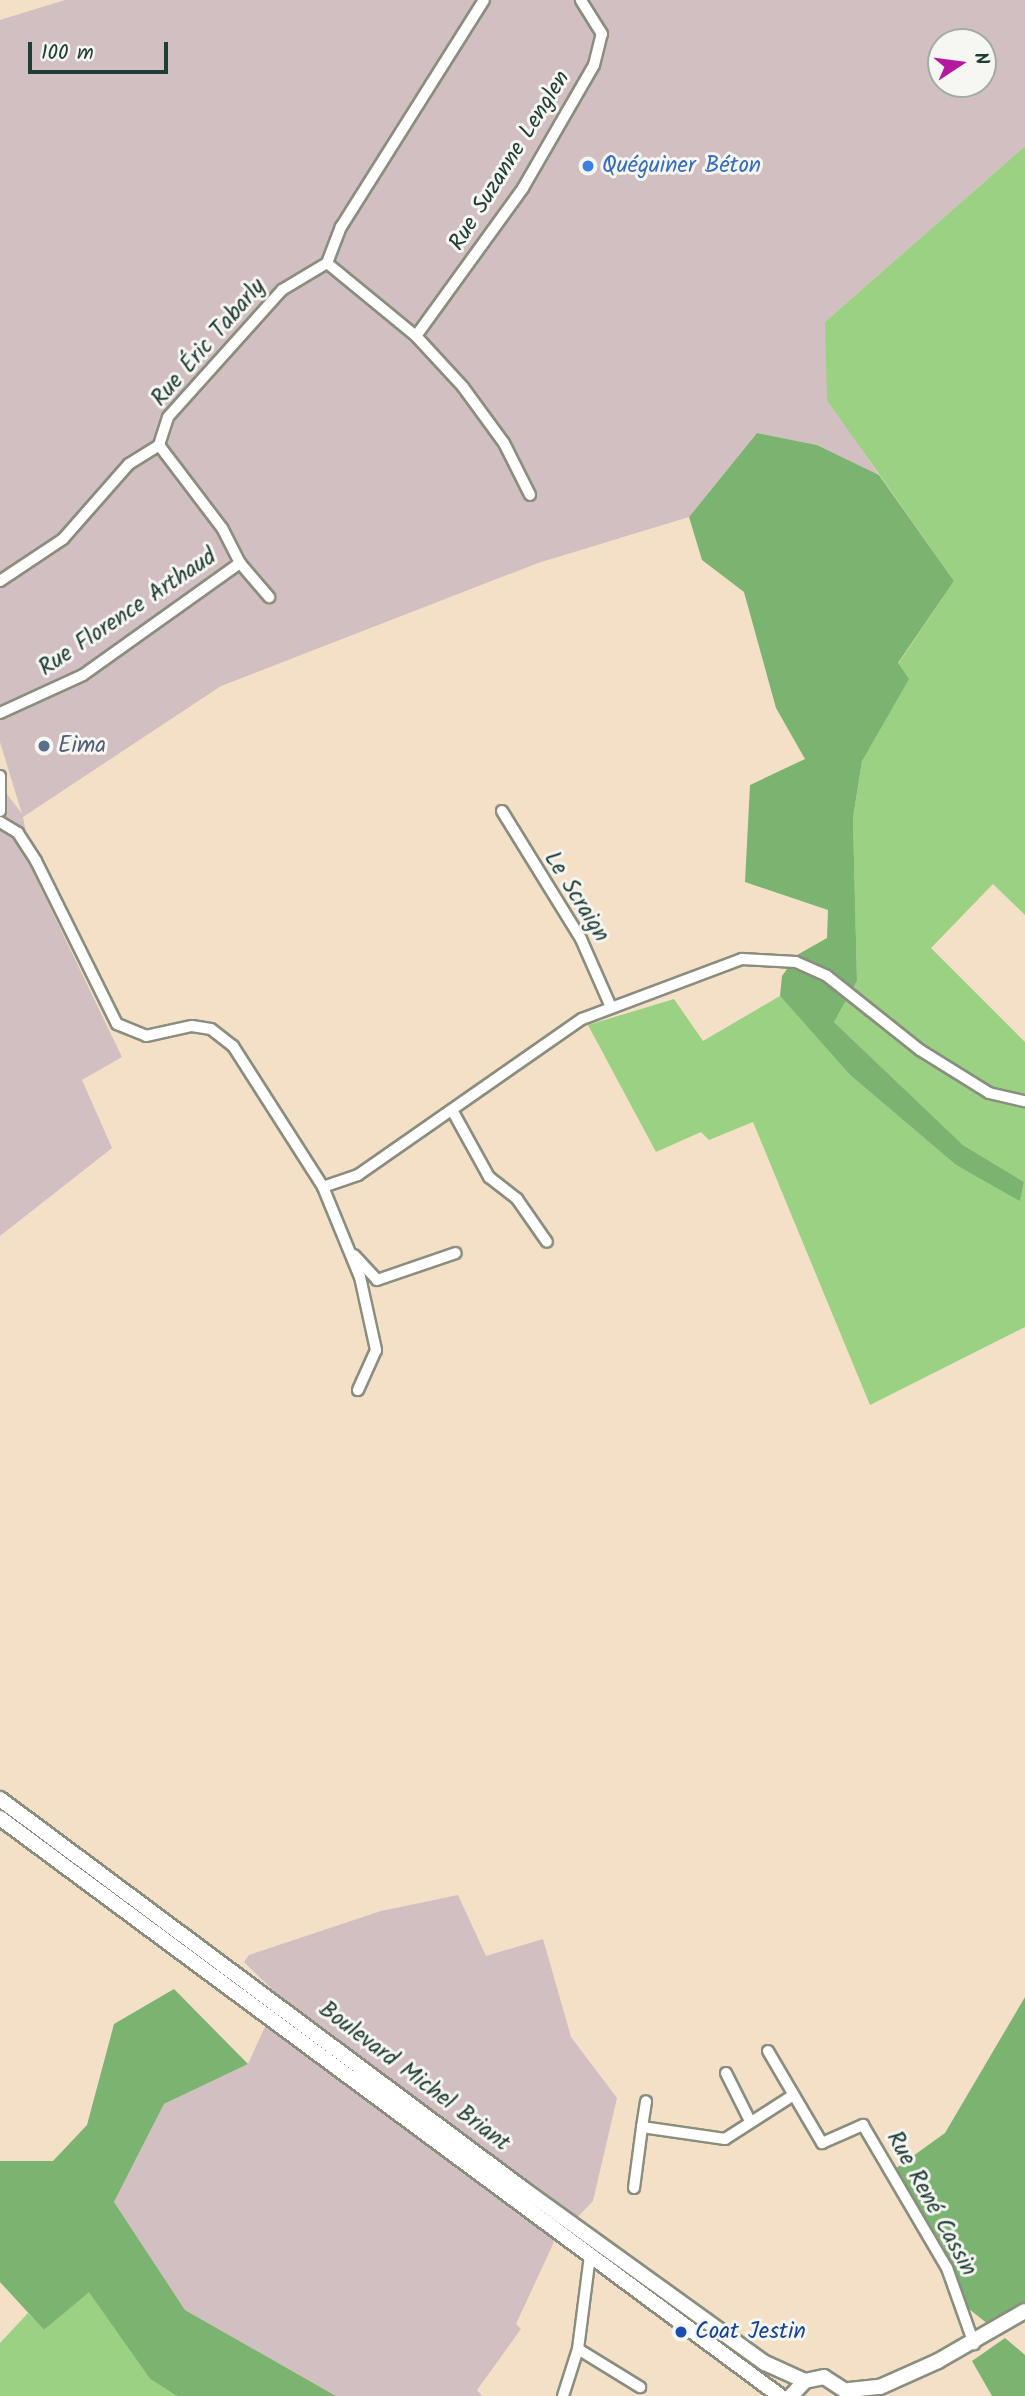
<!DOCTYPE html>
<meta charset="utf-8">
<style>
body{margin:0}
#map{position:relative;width:1025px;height:2396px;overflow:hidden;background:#f3e0c7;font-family:Kalam,sans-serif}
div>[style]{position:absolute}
.industrial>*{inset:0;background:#d2bfc1}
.green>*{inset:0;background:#9ad183}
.forest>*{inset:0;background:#7bb371}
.roads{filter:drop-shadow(2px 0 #898e7e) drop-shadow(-2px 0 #898e7e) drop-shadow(0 2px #898e7e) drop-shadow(0 -2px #898e7e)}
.minor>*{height:10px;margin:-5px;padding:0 5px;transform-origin:5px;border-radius:5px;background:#fff}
.major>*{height:14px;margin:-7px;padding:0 7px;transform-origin:7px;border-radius:7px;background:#fff}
.dots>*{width:19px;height:19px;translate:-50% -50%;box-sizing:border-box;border:4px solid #f6f6f2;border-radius:50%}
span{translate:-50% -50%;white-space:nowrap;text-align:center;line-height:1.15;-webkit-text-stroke:6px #f6f6f2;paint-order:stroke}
.street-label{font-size:23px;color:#1f3d34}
.shop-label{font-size:23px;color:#366cbe}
.left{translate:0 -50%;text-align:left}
.service-label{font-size:23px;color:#4e5e75}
.transit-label{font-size:23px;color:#164399}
.north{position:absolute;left:927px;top:28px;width:70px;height:70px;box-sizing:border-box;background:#f6f6f2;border:2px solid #a0aca6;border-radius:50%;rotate:77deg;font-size:19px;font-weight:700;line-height:28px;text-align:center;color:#1f3d34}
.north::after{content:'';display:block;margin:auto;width:24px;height:32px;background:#b5179e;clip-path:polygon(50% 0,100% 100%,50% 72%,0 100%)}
.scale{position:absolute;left:28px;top:42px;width:140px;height:32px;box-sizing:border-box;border:4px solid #1f3d34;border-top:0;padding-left:9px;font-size:21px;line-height:24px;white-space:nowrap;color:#1f3d34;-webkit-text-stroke:5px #f6f6f2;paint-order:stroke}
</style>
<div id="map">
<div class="industrial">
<i style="clip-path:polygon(evenodd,65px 0,1025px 0,1025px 146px,825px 322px,860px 447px,879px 475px,817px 445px,757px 433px,689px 517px,538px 563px,221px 686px,23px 817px,34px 874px,122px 1057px,82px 1080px,112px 1148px,0 1236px,0 785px,22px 814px,0 742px,0 20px,65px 0,941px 42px,983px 42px,983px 84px,941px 84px,941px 42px)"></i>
<i style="clip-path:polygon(458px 1895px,486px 1956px,543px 1939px,571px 2037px,617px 2098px,593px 2201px,554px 2242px,516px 2324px,521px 2329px,477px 2390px,482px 2396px,336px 2396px,185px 2310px,114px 2202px,164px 2104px,248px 2064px,279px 1996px,244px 1962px,249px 1955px,381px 1911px)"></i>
</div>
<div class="green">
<i style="clip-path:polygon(1025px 146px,1025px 915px,993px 884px,931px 948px,1025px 1042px,1025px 1327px,870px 1405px,753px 1122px,709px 1140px,701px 1132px,656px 1152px,588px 1025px,674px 999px,703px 1041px,780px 996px,850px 1075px,956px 1165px,1020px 1200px,1024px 1182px,963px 1145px,834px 1022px,857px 981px,853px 818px,862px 761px,898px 664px,954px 581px,827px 400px,825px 322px)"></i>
<i style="clip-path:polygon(89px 2291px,150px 2379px,177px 2396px,0 2396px,0 2343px,28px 2313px,44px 2330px)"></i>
</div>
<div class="forest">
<i style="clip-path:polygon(757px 433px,817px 445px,879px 475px,954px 581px,898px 663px,909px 679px,862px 761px,853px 818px,857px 981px,834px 1022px,963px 1145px,1024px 1182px,1020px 1201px,956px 1165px,850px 1075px,780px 996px,782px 976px,797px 955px,827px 938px,828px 910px,745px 882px,750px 785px,805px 759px,776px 708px,744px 592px,702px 560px,689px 517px)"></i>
<i style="clip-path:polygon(174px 1989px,248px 2064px,164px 2104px,114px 2202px,185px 2310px,336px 2396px,177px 2396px,150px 2379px,89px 2292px,44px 2330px,0 2282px,0 2161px,53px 2161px,87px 2125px,114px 2024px)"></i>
<i style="clip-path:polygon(1025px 1997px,1025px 2303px,993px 2328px,969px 2309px,943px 2246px,895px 2169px,945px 2133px)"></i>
<i style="clip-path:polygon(1005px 2338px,1025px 2355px,1025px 2396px,992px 2396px,972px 2361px)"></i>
</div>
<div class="roads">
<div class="minor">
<i style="left:327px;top:263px;width:115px;rotate:39.4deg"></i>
<i style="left:416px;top:336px;width:69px;rotate:47.3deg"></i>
<i style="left:463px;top:387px;width:69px;rotate:53.8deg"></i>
<i style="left:504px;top:443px;width:58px;rotate:63.4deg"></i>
<i style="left:416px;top:336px;width:183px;rotate:-54.1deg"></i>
<i style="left:523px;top:188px;width:142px;rotate:-60deg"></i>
<i style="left:594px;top:65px;width:32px;rotate:-76deg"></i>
<i style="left:602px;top:34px;width:40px;rotate:-122deg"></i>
<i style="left:240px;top:563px;width:45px;rotate:49.5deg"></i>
<i style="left:0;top:581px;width:76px;rotate:-33.7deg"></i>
<i style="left:63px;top:539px;width:100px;rotate:-48.7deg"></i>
<i style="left:129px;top:464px;width:36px;rotate:-32deg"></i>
<i style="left:159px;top:445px;width:29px;rotate:-72deg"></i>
<i style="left:168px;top:417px;width:171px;rotate:-48.1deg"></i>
<i style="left:282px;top:290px;width:52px;rotate:-31deg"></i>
<i style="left:327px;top:263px;width:39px;rotate:-69deg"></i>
<i style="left:341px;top:227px;width:268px;rotate:-57.8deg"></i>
<i style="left:0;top:713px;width:91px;rotate:-24.6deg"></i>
<i style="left:83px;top:675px;width:193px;rotate:-35.5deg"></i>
<i style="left:240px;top:563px;width:39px;rotate:-117deg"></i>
<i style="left:222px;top:528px;width:104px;rotate:-127.2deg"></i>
<i style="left:0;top:776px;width:35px;rotate:90deg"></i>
<i style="left:502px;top:811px;width:150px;rotate:58.3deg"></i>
<i style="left:581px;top:939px;width:74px;rotate:66.2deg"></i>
<i style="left:0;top:822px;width:21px;rotate:31deg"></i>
<i style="left:18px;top:833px;width:33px;rotate:57deg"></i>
<i style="left:36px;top:861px;width:182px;rotate:63.6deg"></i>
<i style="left:117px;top:1024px;width:31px;rotate:22deg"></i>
<i style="left:146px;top:1036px;width:47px;rotate:-12.3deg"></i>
<i style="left:192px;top:1026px;width:19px;rotate:9deg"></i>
<i style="left:211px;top:1029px;width:28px;rotate:38deg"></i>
<i style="left:233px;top:1046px;width:167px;rotate:57.4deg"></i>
<i style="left:323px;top:1187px;width:37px;rotate:-19deg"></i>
<i style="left:358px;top:1175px;width:273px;rotate:-34.9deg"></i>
<i style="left:582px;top:1019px;width:171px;rotate:-20.6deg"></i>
<i style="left:742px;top:959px;width:54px;rotate:3.2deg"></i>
<i style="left:796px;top:962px;width:34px;rotate:24deg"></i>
<i style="left:827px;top:976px;width:119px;rotate:38.5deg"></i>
<i style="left:920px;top:1050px;width:81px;rotate:31.9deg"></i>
<i style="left:989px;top:1093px;width:37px;rotate:13deg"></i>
<i style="left:452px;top:1110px;width:77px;rotate:61.1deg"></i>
<i style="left:489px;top:1177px;width:36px;rotate:38deg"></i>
<i style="left:517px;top:1199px;width:52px;rotate:55.1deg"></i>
<i style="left:323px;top:1187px;width:97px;rotate:67.7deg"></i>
<i style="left:360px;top:1277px;width:75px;rotate:77.6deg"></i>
<i style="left:376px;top:1350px;width:44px;rotate:114.2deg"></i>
<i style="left:354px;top:1255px;width:34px;rotate:47deg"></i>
<i style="left:377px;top:1280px;width:83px;rotate:-18.9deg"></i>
<i style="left:768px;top:2051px;width:107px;rotate:59.6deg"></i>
<i style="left:822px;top:2143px;width:45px;rotate:-23.7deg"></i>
<i style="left:863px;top:2125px;width:166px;rotate:59.6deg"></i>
<i style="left:947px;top:2268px;width:81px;rotate:70.4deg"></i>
<i style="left:726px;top:2073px;width:54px;rotate:63.4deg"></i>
<i style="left:642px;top:2127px;width:26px;rotate:-81deg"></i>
<i style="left:634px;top:2188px;width:62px;rotate:-82.5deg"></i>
<i style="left:642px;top:2127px;width:84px;rotate:8.2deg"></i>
<i style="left:725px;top:2139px;width:80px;rotate:-32.7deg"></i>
<i style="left:578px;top:2349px;width:73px;rotate:31.5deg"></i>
<i style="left:563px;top:2396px;width:49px;rotate:-72.3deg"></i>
<i style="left:578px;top:2349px;width:95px;rotate:-82.7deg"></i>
</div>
<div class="major">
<i style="left:0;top:1799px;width:651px;rotate:36.69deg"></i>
<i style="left:522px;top:2188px;width:299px;rotate:35.8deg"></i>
<i style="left:765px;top:2363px;width:44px;rotate:24.2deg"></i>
<i style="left:0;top:1818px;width:971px;rotate:36.54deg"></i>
<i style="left:849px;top:2390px;width:31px;rotate:-6deg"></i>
<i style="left:880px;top:2387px;width:64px;rotate:-24.1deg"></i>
<i style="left:938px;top:2361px;width:100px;rotate:-29.9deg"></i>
<i style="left:791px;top:2396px;width:21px;rotate:-47deg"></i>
<i style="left:805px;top:2381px;width:19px;rotate:-12deg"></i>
<i style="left:824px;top:2377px;width:35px;rotate:33deg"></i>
</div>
</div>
<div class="dots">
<i style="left:588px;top:166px;background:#3f7fe0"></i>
<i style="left:44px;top:746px;background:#5c6f8a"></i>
<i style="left:681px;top:2332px;background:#1a4fb4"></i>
</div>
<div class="street-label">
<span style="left:510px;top:161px;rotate:-58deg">Rue Suzanne Lenglen</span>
<span style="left:209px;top:343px;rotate:-49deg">Rue Éric Tabarly</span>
<span style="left:128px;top:613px;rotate:-34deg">Rue Florence Arthaud</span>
<span style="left:576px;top:897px;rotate:58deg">Le Scraign</span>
<span style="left:414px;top:2077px;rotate:37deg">Boulevard Michel Briant</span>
<span style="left:931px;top:2204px;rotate:61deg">Rue René Cassin</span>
</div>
<div class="shop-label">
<span class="left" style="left:602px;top:166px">Quéguiner Béton</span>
</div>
<div class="service-label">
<span class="left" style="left:58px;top:746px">Eima</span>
</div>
<div class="transit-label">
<span class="left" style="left:695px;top:2332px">Coat Jestin</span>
</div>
<div class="north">N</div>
<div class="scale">100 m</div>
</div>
